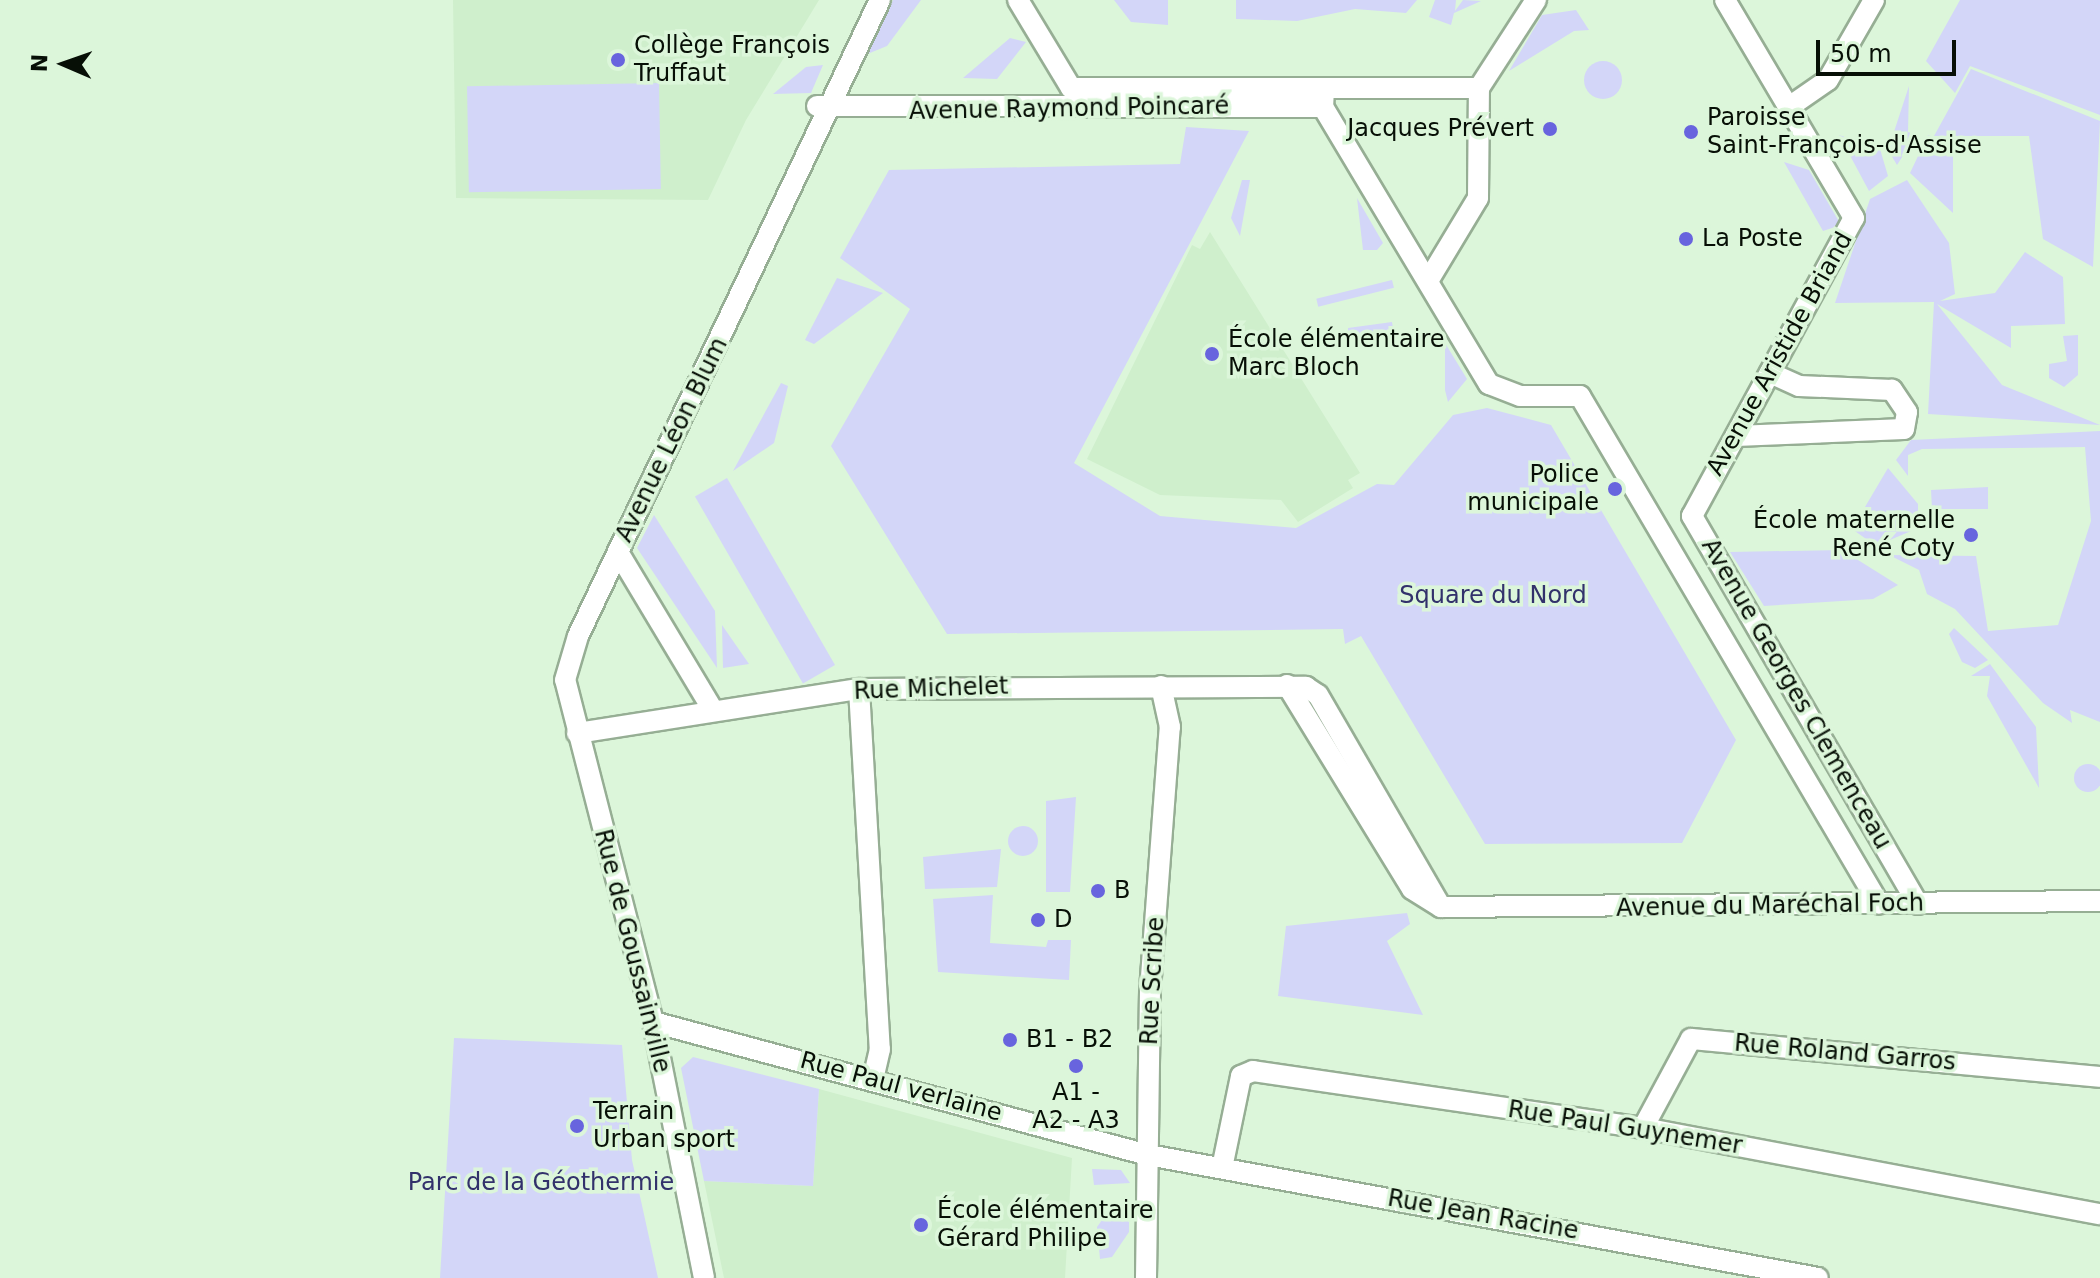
<!DOCTYPE html>
<meta charset="utf-8">
<style>
body{margin:0}
#map{position:relative;width:2100px;height:1278px;overflow:hidden;background:#dcf6da;font-family:"DejaVu Sans",sans-serif}
div>[style]{position:absolute}
.built>*{inset:0;background:#cfefcc}
.green>*{inset:0;background:#d3d6f8;transform-origin:0 0}
.round{border-radius:50%}
.roads{filter:drop-shadow(2px 0 #96ae94) drop-shadow(-2px 0 #96ae94) drop-shadow(0 2px #96ae94) drop-shadow(0 -2px #96ae94)}
.minor>*{height:20px;margin:-10px;padding:0 10px;transform-origin:10px;border-radius:10px;background:#fff}
.dots>*{width:22px;height:22px;translate:-50% -50%;box-sizing:border-box;border:4px solid #dcf6da;border-radius:50%}
span{translate:-50% -50%;white-space:nowrap;text-align:center;line-height:1.15;-webkit-text-stroke:7px #dcf6da;paint-order:stroke}
.poi-label{font-size:24px;color:#070f06}
.left{translate:0 -50%;text-align:left}
.right{translate:-100% -50%;text-align:right}
.street-label{font-size:24px;color:#070f06}
.park-label{font-size:24px;color:#32316b}
.north{position:absolute;left:24px;top:24px;width:80px;height:80px;-webkit-text-stroke:6px #dcf6da;paint-order:stroke;rotate:272deg;font-size:22px;font-weight:700;line-height:32px;text-align:center;color:#070f06}
.north::after{content:'';display:block;margin:auto;width:28px;height:36px;background:#070f06;clip-path:polygon(50% 0,100% 100%,50% 72%,0 100%)}
.scale{position:absolute;left:1816px;top:40px;width:140px;height:36px;box-sizing:border-box;border:4px solid #070f06;border-top:0;padding-left:10px;font-size:24px;line-height:28px;white-space:nowrap;color:#070f06;-webkit-text-stroke:6px #dcf6da;paint-order:stroke}
</style>
<div id="map">
<div class="built">
<i style="clip-path:polygon(453px 0,819px 0,746px 120px,708px 200px,456px 198px)"></i>
<i style="clip-path:polygon(1210px 232px,1360px 473px,1348px 480px,1353px 488px,1298px 522px,1281px 500px,1160px 495px,1087px 459px,1192px 245px,1200px 249px)"></i>
<i style="clip-path:polygon(819px 1089px,1072px 1158px,1065px 1278px,724px 1278px,704px 1181px,813px 1186px)"></i>
</div>
<div class="green">
<i style="clip-path:polygon(893px 0,921px 0,887px 46px,865px 55px)"></i>
<i style="clip-path:polygon(1114px 0,1168px 0,1168px 25px,1131px 22px)"></i>
<i style="clip-path:polygon(1236px 0,1417px 0,1406px 13px,1355px 9px,1297px 21px,1236px 19px)"></i>
<i style="clip-path:polygon(1435px 0,1456px 0,1455px 11px,1463px 0,1481px 1px,1454px 13px,1451px 25px,1429px 17px)"></i>
<i style="clip-path:polygon(1960px 0,2100px 0,2100px 115px,1970px 66px,1955px 93px,1926px 61px)"></i>
<i style="clip-path:polygon(1576px 10px,1589px 30px,1574px 31px,1509px 71px,1542px 15px)"></i>
<i style="clip-path:polygon(1010px 38px,1026px 42px,997px 79px,963px 78px)"></i>
<i class="round" style="left:1584px;top:61px;width:38px;height:38px"></i>
<i style="clip-path:polygon(823px 65px,811px 93px,773px 94px,806px 67px)"></i>
<i style="clip-path:polygon(1971px 69px,2100px 121px,2093px 267px,2043px 239px,2029px 136px,1934px 136px)"></i>
<i style="left:659px;top:83px;width:106px;height:192px;rotate:89deg"></i>
<i style="clip-path:polygon(1909px 86px,1908px 132px,1916px 135px,1897px 165px,1888px 150px)"></i>
<i style="clip-path:polygon(1186px 127px,1249px 131px,1074px 463px,1160px 516px,1296px 528px,1377px 484px,1394px 485px,1453px 415px,1487px 408px,1551px 425px,1736px 740px,1682px 843px,1485px 844px,1361px 636px,1345px 644px,1343px 629px,947px 634px,831px 446px,910px 309px,840px 258px,889px 170px,1180px 164px)"></i>
<i style="clip-path:polygon(1839px 135px,1880px 149px,1888px 176px,1869px 191px)"></i>
<i style="clip-path:polygon(1928px 135px,1953px 143px,1953px 213px,1910px 173px)"></i>
<i style="clip-path:polygon(1784px 162px,1809px 170px,1841px 225px,1823px 231px)"></i>
<i style="clip-path:polygon(1242px 180px,1250px 180px,1240px 236px,1231px 218px)"></i>
<i style="clip-path:polygon(1907px 180px,1949px 243px,1955px 294px,1940px 301px,1995px 293px,2025px 252px,2063px 277px,2065px 324px,2011px 326px,2011px 348px,1937px 304px,2002px 385px,2100px 425px,1928px 414px,1934px 302px,1835px 303px,1870px 199px)"></i>
<i style="clip-path:polygon(1357px 198px,1383px 243px,1377px 250px,1363px 250px)"></i>
<i style="clip-path:polygon(837px 278px,883px 293px,814px 344px,805px 340px)"></i>
<i style="left:1392px;top:280px;width:8px;height:78px;rotate:76deg"></i>
<i style="clip-path:polygon(1392px 322px,1394px 335px,1348px 337px,1348px 328px)"></i>
<i style="clip-path:polygon(2078px 335px,2078px 375px,2064px 387px,2049px 378px,2049px 364px,2067px 361px,2063px 336px)"></i>
<i style="clip-path:polygon(1445px 343px,1467px 379px,1448px 402px,1445px 390px)"></i>
<i style="clip-path:polygon(781px 383px,788px 386px,774px 443px,733px 471px)"></i>
<i style="clip-path:polygon(2100px 431px,2100px 722px,2070px 710px,2072px 723px,2043px 703px,1955px 609px,1927px 594px,1919px 570px,1889px 555px,1976px 556px,1988px 631px,2058px 625px,2091px 521px,2085px 447px,1922px 449px,1908px 455px,1908px 476px,1896px 460px,1911px 440px)"></i>
<i style="clip-path:polygon(1888px 468px,1918px 504px,1918px 528px,1876px 546px,1852px 529px)"></i>
<i style="left:727px;top:478px;width:216px;height:37px;rotate:60deg"></i>
<i style="clip-path:polygon(1988px 487px,1988px 509px,1932px 509px,1931px 490px)"></i>
<i style="clip-path:polygon(654px 515px,715px 611px,717px 668px,637px 548px)"></i>
<i style="clip-path:polygon(1842px 550px,1898px 585px,1873px 599px,1764px 606px,1730px 552px)"></i>
<i style="clip-path:polygon(722px 625px,749px 664px,723px 668px)"></i>
<i style="clip-path:polygon(1954px 628px,1988px 660px,1975px 668px,1962px 662px,1949px 634px)"></i>
<i style="clip-path:polygon(1990px 664px,2036px 727px,2039px 788px,1987px 696px,1990px 676px,1971px 676px)"></i>
<i class="round" style="left:2074px;top:764px;width:28px;height:28px"></i>
<i style="clip-path:polygon(1076px 797px,1070px 892px,1046px 892px,1046px 801px)"></i>
<i class="round" style="left:1008px;top:826px;width:30px;height:30px"></i>
<i style="clip-path:polygon(1001px 849px,997px 887px,925px 889px,923px 857px)"></i>
<i style="clip-path:polygon(993px 895px,990px 943px,1046px 947px,1048px 940px,1071px 940px,1069px 980px,938px 972px,933px 899px)"></i>
<i style="clip-path:polygon(1407px 913px,1410px 924px,1387px 941px,1423px 1015px,1278px 996px,1286px 926px)"></i>
<i style="clip-path:polygon(454px 1038px,622px 1045px,632px 1160px,658px 1278px,440px 1278px)"></i>
<i style="clip-path:polygon(693px 1057px,819px 1089px,813px 1186px,704px 1181px,681px 1068px)"></i>
<i style="clip-path:polygon(1092px 1169px,1121px 1170px,1130px 1183px,1094px 1185px)"></i>
<i style="clip-path:polygon(1107px 1213px,1129px 1216px,1129px 1232px,1112px 1257px,1100px 1259px,1097px 1227px)"></i>
</div>
<div class="roads">
<div class="minor">
<i style="left:1018px;top:0;width:103px;rotate:58.9deg"></i>
<i style="left:1071px;top:88px;width:408px"></i>
<i style="left:1324px;top:89px;width:18px;rotate:93deg"></i>
<i style="left:1323px;top:107px;width:323px;rotate:59.1deg"></i>
<i style="left:1489px;top:384px;width:33px;rotate:21deg"></i>
<i style="left:1520px;top:396px;width:60px"></i>
<i style="left:1580px;top:396px;width:589px;rotate:59.52deg"></i>
<i style="left:817px;top:106px;width:506px;rotate:0.11deg"></i>
<i style="left:1789px;top:107px;width:47px;rotate:-34.7deg"></i>
<i style="left:1828px;top:80px;width:92px;rotate:-60.1deg"></i>
<i style="left:1428px;top:281px;width:97px;rotate:-58.9deg"></i>
<i style="left:1478px;top:198px;width:110px;rotate:-89.5deg"></i>
<i style="left:1479px;top:88px;width:105px;rotate:-57.1deg"></i>
<i style="left:1736px;top:436px;width:168px;rotate:-2.4deg"></i>
<i style="left:1904px;top:429px;width:17px;rotate:-80deg"></i>
<i style="left:1907px;top:412px;width:27px;rotate:-124deg"></i>
<i style="left:1892px;top:390px;width:93px;rotate:-177.5deg"></i>
<i style="left:1799px;top:386px;width:32px;rotate:-156deg"></i>
<i style="left:1692px;top:516px;width:339px;rotate:-61.5deg"></i>
<i style="left:1854px;top:218px;width:253px;rotate:-120.6deg"></i>
<i style="left:1692px;top:516px;width:449px;rotate:59.8deg"></i>
<i style="left:618px;top:552px;width:184px;rotate:59deg"></i>
<i style="left:1287px;top:685px;width:239px;rotate:58.5deg"></i>
<i style="left:1412px;top:889px;width:34px;rotate:32deg"></i>
<i style="left:1441px;top:907px;width:659px;rotate:-0.52deg"></i>
<i style="left:859px;top:689px;width:361px;rotate:86.7deg"></i>
<i style="left:880px;top:1049px;width:32px;rotate:103deg"></i>
<i style="left:577px;top:733px;width:285px;rotate:-8.9deg"></i>
<i style="left:859px;top:689px;width:447px;rotate:-0.3deg"></i>
<i style="left:1306px;top:687px;width:14px;rotate:34deg"></i>
<i style="left:1318px;top:695px;width:245px;rotate:59.9deg"></i>
<i style="left:653px;top:1022px;width:513px;rotate:15.04deg"></i>
<i style="left:1148px;top:1155px;width:681px;rotate:10.4deg"></i>
<i style="left:1643px;top:1128px;width:101px;rotate:-61.7deg"></i>
<i style="left:1691px;top:1039px;width:411px;rotate:5.3deg"></i>
<i style="left:1222px;top:1168px;width:94px;rotate:-78.3deg"></i>
<i style="left:1241px;top:1076px;width:13px;rotate:-23deg"></i>
<i style="left:1253px;top:1071px;width:394px;rotate:8.3deg"></i>
<i style="left:1643px;top:1128px;width:465px;rotate:10.7deg"></i>
<i style="left:704px;top:1278px;width:261px;rotate:-101.3deg"></i>
<i style="left:653px;top:1022px;width:353px;rotate:-104.4deg"></i>
<i style="left:565px;top:680px;width:46px;rotate:-73.5deg"></i>
<i style="left:578px;top:636px;width:704px;rotate:-64.6deg"></i>
<i style="left:1146px;top:1278px;width:288px;rotate:-89.2deg"></i>
<i style="left:1150px;top:990px;width:264px;rotate:-85.7deg"></i>
<i style="left:1170px;top:727px;width:42px;rotate:-102.4deg"></i>
</div>
</div>
<div class="dots">
<i style="left:618px;top:60px;background:#6864de"></i>
<i style="left:1550px;top:129px;background:#6864de"></i>
<i style="left:1691px;top:132px;background:#6864de"></i>
<i style="left:1686px;top:239px;background:#6864de"></i>
<i style="left:1212px;top:354px;background:#6864de"></i>
<i style="left:1615px;top:489px;background:#6864de"></i>
<i style="left:1971px;top:535px;background:#6864de"></i>
<i style="left:1098px;top:891px;background:#6864de"></i>
<i style="left:1038px;top:920px;background:#6864de"></i>
<i style="left:1010px;top:1040px;background:#6864de"></i>
<i style="left:1076px;top:1066px;background:#6864de"></i>
<i style="left:577px;top:1126px;background:#6864de"></i>
<i style="left:921px;top:1225px;background:#6864de"></i>
</div>
<div class="poi-label">
<span class="left" style="left:634px;top:60px">Collège François<br>Truffaut</span>
<span class="left" style="left:1707px;top:132px">Paroisse<br>Saint-François-d'Assise</span>
<span class="right" style="left:1534px;top:129px">Jacques Prévert</span>
<span class="left" style="left:1702px;top:239px">La Poste</span>
<span class="left" style="left:1228px;top:354px">École élémentaire<br>Marc Bloch</span>
<span class="right" style="left:1599px;top:489px">Police<br>municipale</span>
<span class="right" style="left:1955px;top:535px">École maternelle<br>René Coty</span>
<span class="left" style="left:1114px;top:891px">B</span>
<span class="left" style="left:1054px;top:920px">D</span>
<span class="left" style="left:1026px;top:1040px">B1 - B2</span>
<span style="left:1076px;top:1107px">A1 -<br>A2 - A3</span>
<span class="left" style="left:593px;top:1126px">Terrain<br>Urban sport</span>
<span class="left" style="left:937px;top:1225px">École élémentaire<br>Gérard Philipe</span>
</div>
<div class="street-label">
<span style="left:1069px;top:109px;rotate:-1deg">Avenue Raymond Poincaré</span>
<span style="left:1780px;top:354px;rotate:-61deg">Avenue Aristide Briand</span>
<span style="left:672px;top:440px;rotate:-64deg">Avenue Léon Blum</span>
<span style="left:931px;top:689px;rotate:-2deg">Rue Michelet</span>
<span style="left:1796px;top:694px;rotate:60deg">Avenue Georges Clemenceau</span>
<span style="left:1770px;top:906px;rotate:-1deg">Avenue du Maréchal Foch</span>
<span style="left:632px;top:951px;rotate:76deg">Rue de Goussainville</span>
<span style="left:1153px;top:981px;rotate:-87deg">Rue Scribe</span>
<span style="left:1845px;top:1053px;rotate:5deg">Rue Roland Garros</span>
<span style="left:901px;top:1087px;rotate:15deg">Rue Paul verlaine</span>
<span style="left:1625px;top:1128px;rotate:9deg">Rue Paul Guynemer</span>
<span style="left:1483px;top:1215px;rotate:10deg">Rue Jean Racine</span>
</div>
<div class="park-label">
<span style="left:1493px;top:596px">Square du Nord</span>
<span style="left:541px;top:1183px">Parc de la Géothermie</span>
</div>
<div class="north">N</div>
<div class="scale">50 m</div>
</div>
